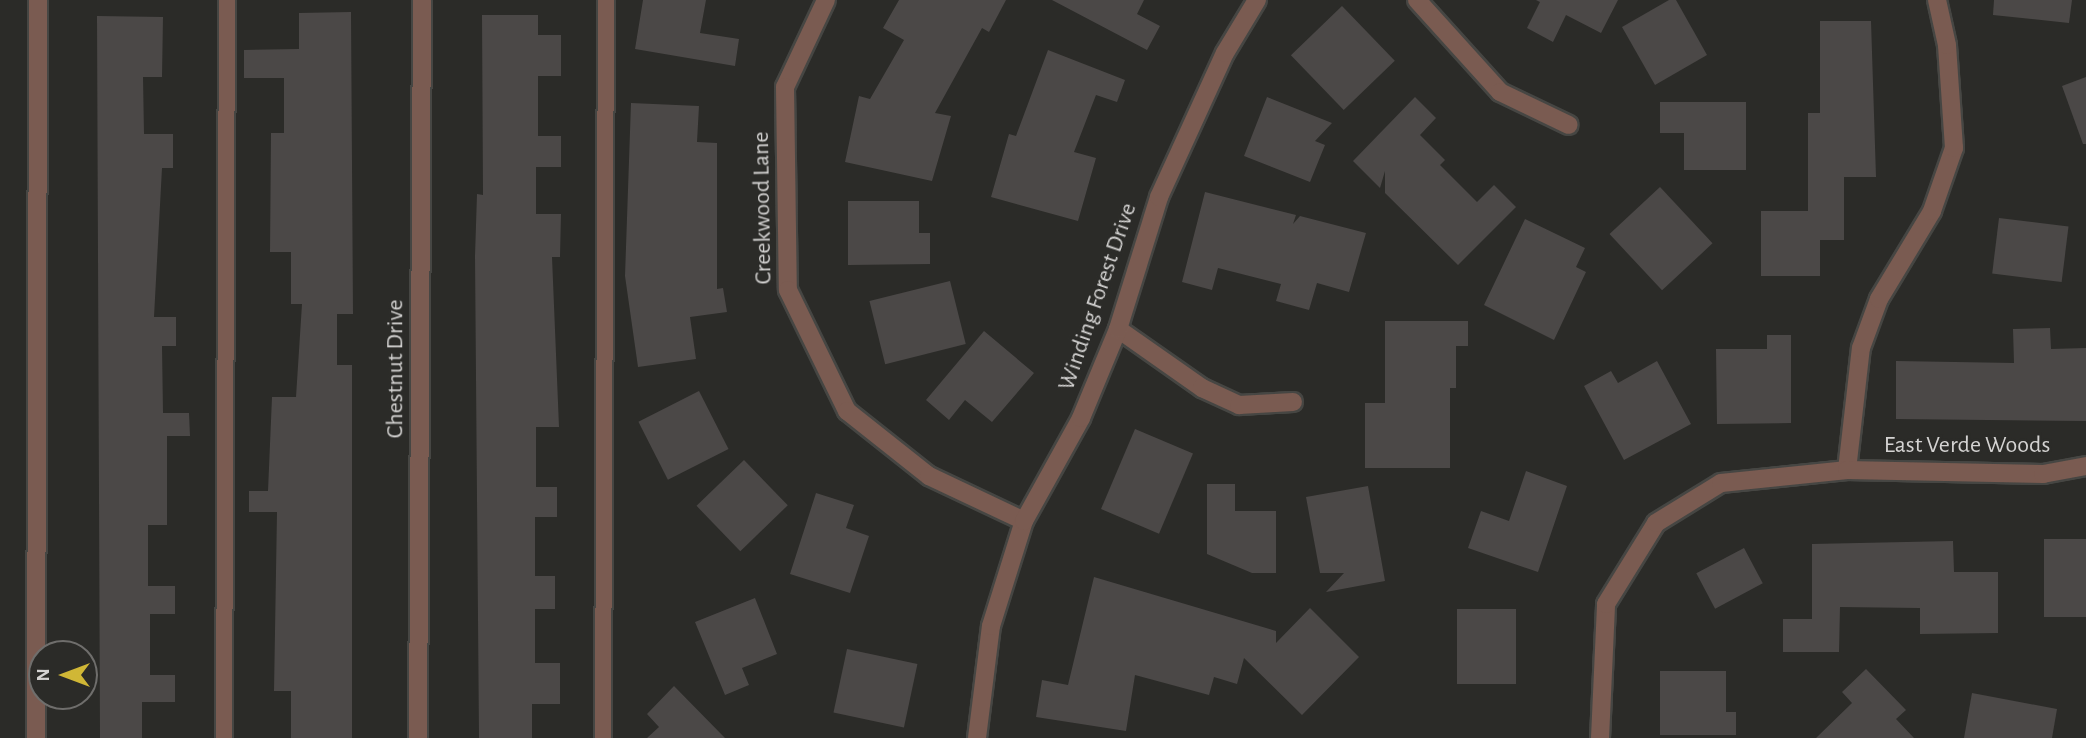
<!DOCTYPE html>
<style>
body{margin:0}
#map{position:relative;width:2086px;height:738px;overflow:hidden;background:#2b2b28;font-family:"Alegreya Sans",sans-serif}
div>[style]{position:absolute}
.building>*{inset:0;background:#4b4847;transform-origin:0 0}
.roads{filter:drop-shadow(2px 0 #464643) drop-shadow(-2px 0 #464643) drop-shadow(0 2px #464643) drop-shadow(0 -2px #464643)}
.service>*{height:16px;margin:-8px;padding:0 8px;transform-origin:8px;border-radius:8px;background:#7a5b51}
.minor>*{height:18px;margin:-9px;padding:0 9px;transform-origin:9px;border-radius:9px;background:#7a5b51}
span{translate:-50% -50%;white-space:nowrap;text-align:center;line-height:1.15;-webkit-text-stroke:5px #2b2b28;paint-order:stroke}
.street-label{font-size:24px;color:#d4d3d2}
.north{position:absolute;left:28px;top:640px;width:70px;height:70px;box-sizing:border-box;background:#2b2b28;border:2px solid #6f6e6c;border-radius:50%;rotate:270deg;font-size:19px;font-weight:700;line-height:28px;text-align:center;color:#d4d3d2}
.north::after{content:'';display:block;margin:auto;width:24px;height:32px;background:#d0b736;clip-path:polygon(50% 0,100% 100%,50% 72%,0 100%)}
</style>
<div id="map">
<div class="building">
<i style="clip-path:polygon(643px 0,706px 0,700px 33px,739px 39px,735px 66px,635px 49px)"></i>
<i style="clip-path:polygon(899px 0,1006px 0,989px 32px,982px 28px,935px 113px,951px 116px,932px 181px,845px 162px,859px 96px,870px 99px,904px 40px,883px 28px)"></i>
<i style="clip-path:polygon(1052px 0,1144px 0,1137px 14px,1160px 26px,1147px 50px)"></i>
<i style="clip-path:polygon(1536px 0,1618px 0,1601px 33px,1566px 15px,1553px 42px,1527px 28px,1540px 2px)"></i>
<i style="clip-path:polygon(1669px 0,1676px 0,1707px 55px,1655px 85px,1622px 27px)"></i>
<i style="clip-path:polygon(1994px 0,2072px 0,2069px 23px,1993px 15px)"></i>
<i style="left:1342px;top:6px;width:76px;height:71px;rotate:46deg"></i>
<i style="clip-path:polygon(351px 12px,353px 314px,337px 314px,337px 365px,352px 365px,352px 738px,291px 738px,291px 691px,274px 691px,277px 512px,249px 512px,249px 491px,268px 491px,272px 397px,296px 397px,302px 304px,291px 304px,291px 252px,270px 252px,271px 133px,284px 133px,284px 78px,244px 78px,244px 50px,299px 49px,299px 13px)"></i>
<i style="clip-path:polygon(482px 15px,538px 15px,538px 35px,561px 35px,561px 76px,538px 76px,538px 136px,561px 136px,561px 167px,536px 167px,536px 214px,561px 214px,560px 257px,552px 257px,559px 427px,536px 427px,536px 487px,557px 487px,557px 517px,535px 517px,535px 576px,555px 576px,555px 609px,535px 609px,535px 663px,560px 663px,560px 704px,532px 704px,532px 738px,479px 738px,475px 256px,477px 194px,483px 195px)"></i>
<i style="clip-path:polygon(97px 16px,163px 17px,162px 77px,143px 77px,144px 134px,173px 134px,173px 168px,162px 168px,154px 317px,176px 317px,176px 346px,162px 346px,163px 413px,189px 413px,190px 436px,167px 436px,167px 525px,148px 525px,148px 586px,175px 586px,175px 614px,150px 614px,150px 675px,175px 675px,175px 702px,142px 702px,142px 738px,100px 738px)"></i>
<i style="clip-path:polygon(1820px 21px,1871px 21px,1876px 177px,1844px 177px,1844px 240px,1820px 240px,1820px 276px,1761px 276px,1761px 211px,1808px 211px,1808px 113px,1820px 113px)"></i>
<i style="clip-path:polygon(1048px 50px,1125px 80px,1117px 102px,1096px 95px,1074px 152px,1096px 158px,1078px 221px,991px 197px,1009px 134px,1016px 136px)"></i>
<i style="clip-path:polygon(2086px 77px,2086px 144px,2083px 144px,2062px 86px)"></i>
<i style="clip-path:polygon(1267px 97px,1332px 123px,1315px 141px,1325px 145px,1310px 182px,1244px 156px)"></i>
<i style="clip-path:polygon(1415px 97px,1436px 118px,1420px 135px,1445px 160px,1440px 165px,1477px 202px,1494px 185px,1516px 207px,1458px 265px,1385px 193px,1385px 171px,1380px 188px,1353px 161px)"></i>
<i style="clip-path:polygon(1660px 102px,1746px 102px,1746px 170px,1684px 170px,1684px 133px,1660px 133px)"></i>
<i style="clip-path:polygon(631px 103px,699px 106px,697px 142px,717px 143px,717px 289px,723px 288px,727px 312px,690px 317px,696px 359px,638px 367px,625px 276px)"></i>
<i style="left:1660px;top:187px;width:77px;height:69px;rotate:47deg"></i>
<i style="clip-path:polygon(1205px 192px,1296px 215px,1293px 224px,1300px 216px,1366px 233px,1349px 292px,1317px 283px,1309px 310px,1276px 301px,1281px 284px,1218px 268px,1212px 290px,1182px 282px)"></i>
<i style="clip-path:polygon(848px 201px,919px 201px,919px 233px,930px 233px,930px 264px,848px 265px)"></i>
<i style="left:1999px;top:218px;width:70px;height:56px;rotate:7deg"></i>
<i style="clip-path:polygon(1525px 219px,1585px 248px,1576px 267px,1586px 272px,1554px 340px,1484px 305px)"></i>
<i style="left:950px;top:281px;width:65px;height:83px;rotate:76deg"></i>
<i style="clip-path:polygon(1385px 321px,1468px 321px,1468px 346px,1456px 346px,1456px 388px,1450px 388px,1450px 468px,1365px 468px,1365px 403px,1385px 403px)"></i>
<i style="clip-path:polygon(2050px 328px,2051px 349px,2086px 348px,2086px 421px,1896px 419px,1896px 361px,2014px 363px,2013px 329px)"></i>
<i style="clip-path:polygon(984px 331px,1034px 373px,992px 422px,965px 400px,949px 420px,926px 400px)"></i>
<i style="clip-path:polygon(1767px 335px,1791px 335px,1791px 423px,1717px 424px,1716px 349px,1767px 349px)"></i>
<i style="clip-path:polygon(1657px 361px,1691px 424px,1624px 460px,1584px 386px,1611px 371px,1618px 383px)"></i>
<i style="left:699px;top:391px;width:65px;height:68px;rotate:63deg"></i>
<i style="left:1135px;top:429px;width:63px;height:87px;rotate:23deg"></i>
<i style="left:744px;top:460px;width:63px;height:66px;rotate:46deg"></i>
<i style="clip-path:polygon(1526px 471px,1567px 486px,1538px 572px,1468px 548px,1481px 511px,1509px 521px)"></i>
<i style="clip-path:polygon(1207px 484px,1235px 484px,1235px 511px,1276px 511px,1276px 573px,1252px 573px,1207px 554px)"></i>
<i style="clip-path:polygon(1368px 486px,1385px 581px,1326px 592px,1344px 573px,1320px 573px,1306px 497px)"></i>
<i style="clip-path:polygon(816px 493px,854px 505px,846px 528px,869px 536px,850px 593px,790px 574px)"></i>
<i style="left:2086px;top:539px;width:78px;height:42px;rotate:90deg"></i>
<i style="clip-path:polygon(1953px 541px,1954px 572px,1998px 572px,1998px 633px,1920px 634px,1920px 608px,1840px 607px,1839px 652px,1783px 652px,1783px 619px,1812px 619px,1812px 544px)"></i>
<i style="left:1744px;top:548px;width:40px;height:54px;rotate:62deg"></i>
<i style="clip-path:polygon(1094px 577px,1276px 631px,1276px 643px,1310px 608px,1359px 657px,1302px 715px,1244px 658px,1237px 684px,1214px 677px,1209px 695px,1135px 675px,1126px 731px,1036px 717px,1042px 680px,1068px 685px)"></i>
<i style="clip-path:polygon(755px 598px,777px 654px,742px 668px,749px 685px,725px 695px,695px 622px)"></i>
<i style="left:1457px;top:609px;width:59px;height:75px"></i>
<i style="left:847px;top:649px;width:72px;height:65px;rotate:12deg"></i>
<i style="clip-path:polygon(1866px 669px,1906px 710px,1896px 719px,1914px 738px,1816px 738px,1852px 703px,1842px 692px)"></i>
<i style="clip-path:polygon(1660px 671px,1726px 671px,1726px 712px,1736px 712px,1736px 735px,1660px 735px)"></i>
<i style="clip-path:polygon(674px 686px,725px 738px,647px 738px,659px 727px,647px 714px)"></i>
<i style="clip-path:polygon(1972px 693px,2057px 709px,2052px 738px,1964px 738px)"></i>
</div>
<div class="roads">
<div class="service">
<i style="left:224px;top:738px;width:738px;rotate:-89.77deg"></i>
<i style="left:603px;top:738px;width:738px;rotate:-89.77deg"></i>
</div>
<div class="minor">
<i style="left:826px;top:0;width:96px;rotate:115.2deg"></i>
<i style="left:785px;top:87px;width:203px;rotate:89.2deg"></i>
<i style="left:788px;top:290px;width:135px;rotate:64deg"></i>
<i style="left:847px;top:411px;width:105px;rotate:38.4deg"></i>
<i style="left:929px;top:476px;width:105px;rotate:25.3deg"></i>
<i style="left:1417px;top:0;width:124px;rotate:47.9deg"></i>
<i style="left:1500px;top:92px;width:76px;rotate:25.6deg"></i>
<i style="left:1118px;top:329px;width:103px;rotate:35.1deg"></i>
<i style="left:1202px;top:388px;width:41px;rotate:24.7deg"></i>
<i style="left:1239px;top:405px;width:54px;rotate:-3.2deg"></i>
<i style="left:1847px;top:470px;width:123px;rotate:-83.5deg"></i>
<i style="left:1861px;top:348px;width:52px;rotate:-69.8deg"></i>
<i style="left:1879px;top:299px;width:103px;rotate:-58.9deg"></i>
<i style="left:1932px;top:211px;width:67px;rotate:-70.8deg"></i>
<i style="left:1954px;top:148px;width:103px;rotate:-93.9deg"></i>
<i style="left:1947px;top:45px;width:46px;rotate:-102.5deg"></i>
<i style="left:36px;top:738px;width:738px;rotate:-89.84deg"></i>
<i style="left:418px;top:738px;width:738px;rotate:-89.69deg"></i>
<i style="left:977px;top:738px;width:113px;rotate:-82.9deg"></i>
<i style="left:991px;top:626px;width:110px;rotate:-72.6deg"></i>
<i style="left:1024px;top:521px;width:118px;rotate:-61deg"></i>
<i style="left:1081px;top:418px;width:96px;rotate:-67.4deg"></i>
<i style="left:1118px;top:329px;width:138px;rotate:-72.7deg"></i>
<i style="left:1159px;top:197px;width:158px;rotate:-65.4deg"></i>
<i style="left:1225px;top:53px;width:62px;rotate:-58.9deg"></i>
<i style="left:1600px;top:738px;width:134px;rotate:-87.4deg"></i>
<i style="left:1606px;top:604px;width:95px;rotate:-58.3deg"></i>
<i style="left:1656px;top:523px;width:76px;rotate:-31.6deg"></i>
<i style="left:1721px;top:483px;width:127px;rotate:-5.9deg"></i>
<i style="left:1847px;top:470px;width:196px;rotate:1.2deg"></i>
<i style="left:2043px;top:474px;width:44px;rotate:-10.5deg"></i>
</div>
</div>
<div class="street-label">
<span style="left:763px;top:208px;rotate:-91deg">Creekwood Lane</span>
<span style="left:1098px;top:297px;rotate:-71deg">Winding Forest Drive</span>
<span style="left:396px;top:369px;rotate:-90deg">Chestnut Drive</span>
<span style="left:1967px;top:446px">East Verde Woods</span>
</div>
<div class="north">N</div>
</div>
